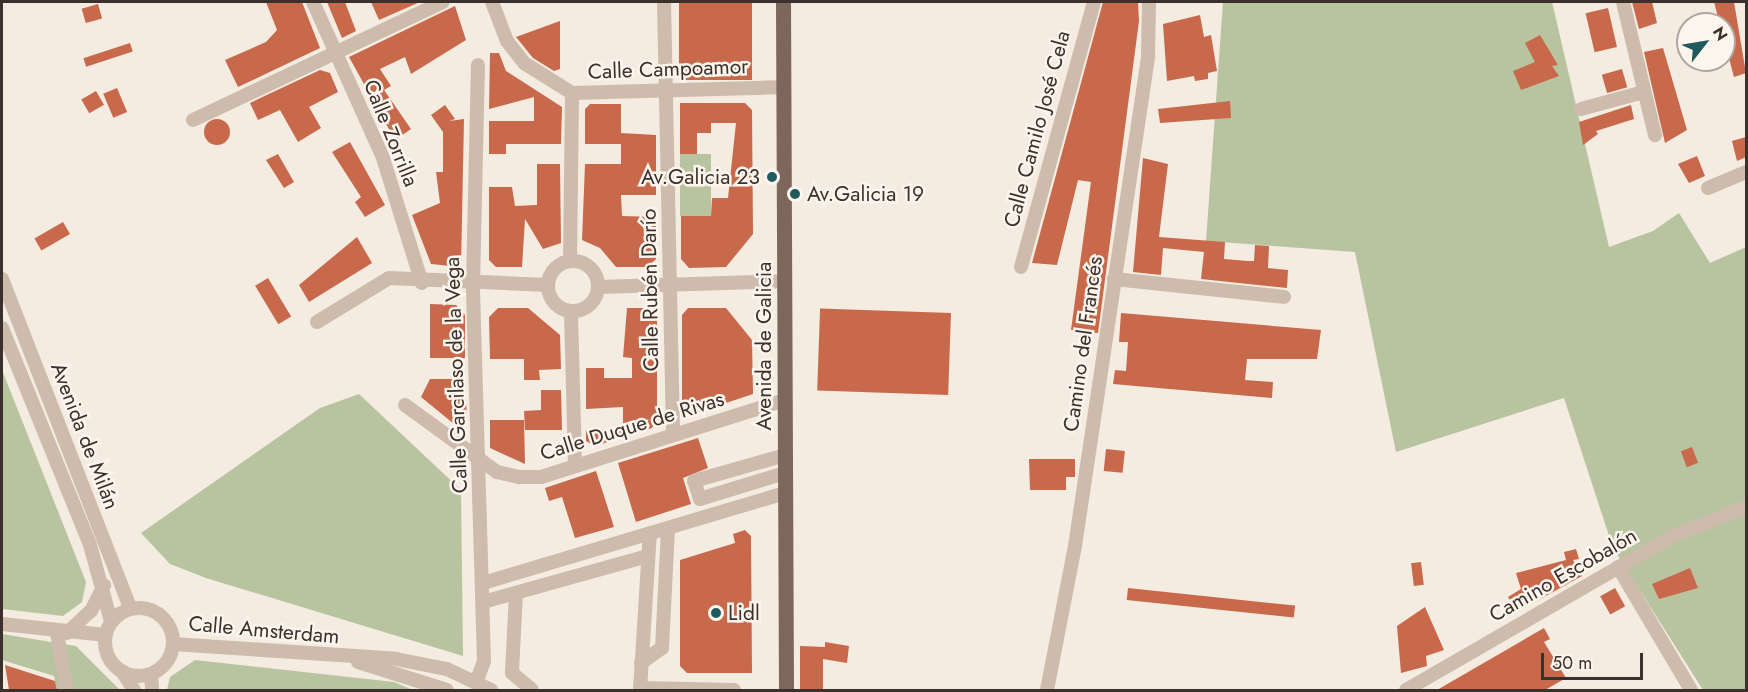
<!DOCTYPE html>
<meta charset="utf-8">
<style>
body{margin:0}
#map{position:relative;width:1748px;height:692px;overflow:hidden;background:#f4ebe1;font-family:Jost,sans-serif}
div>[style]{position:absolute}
.green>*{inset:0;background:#b8c4a0;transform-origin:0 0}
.building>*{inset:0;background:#c8694b;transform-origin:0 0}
.round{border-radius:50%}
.minor>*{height:14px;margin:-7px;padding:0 7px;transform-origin:7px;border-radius:7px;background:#cdbbac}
.minor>.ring{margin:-7px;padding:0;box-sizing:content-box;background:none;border:14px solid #cdbbac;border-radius:50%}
.major>*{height:15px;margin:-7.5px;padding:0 7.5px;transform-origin:7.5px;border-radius:7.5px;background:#7d675c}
.dots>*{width:16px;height:16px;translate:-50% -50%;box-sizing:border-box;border:3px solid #fbf5ee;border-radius:50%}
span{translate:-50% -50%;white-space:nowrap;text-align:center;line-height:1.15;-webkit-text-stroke:5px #fbf5ee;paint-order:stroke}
.street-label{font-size:21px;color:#3b302b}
.poi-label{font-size:21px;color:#3b302b}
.right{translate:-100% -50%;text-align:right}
.left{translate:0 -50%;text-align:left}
.frame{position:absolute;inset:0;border:3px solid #3b302b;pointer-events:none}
.north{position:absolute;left:1676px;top:12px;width:60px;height:60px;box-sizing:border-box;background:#fbf5ee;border:2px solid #aea6a0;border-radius:50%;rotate:59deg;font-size:16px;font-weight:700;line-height:24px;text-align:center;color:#3b302b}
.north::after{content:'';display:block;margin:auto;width:21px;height:27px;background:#1f5a5e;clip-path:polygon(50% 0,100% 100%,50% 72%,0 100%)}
.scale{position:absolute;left:1541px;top:653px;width:102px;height:27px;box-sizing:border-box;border:3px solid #3b302b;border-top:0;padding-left:8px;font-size:18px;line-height:21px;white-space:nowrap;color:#3b302b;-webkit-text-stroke:4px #fbf5ee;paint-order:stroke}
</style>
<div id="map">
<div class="green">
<i style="clip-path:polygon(1223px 2px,1552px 2px,1609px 247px,1653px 231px,1679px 213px,1710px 263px,1746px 247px,1746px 690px,1703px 690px,1613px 548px,1564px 398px,1396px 452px,1355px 252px,1206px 241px)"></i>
<i style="left:680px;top:154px;width:31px;height:62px"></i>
<i style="clip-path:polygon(2px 370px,86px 582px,82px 602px,63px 616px,2px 609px)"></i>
<i style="clip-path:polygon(359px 394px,461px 490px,463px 656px,206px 578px,170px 564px,141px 533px,320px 408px)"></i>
<i style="clip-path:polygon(2px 634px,76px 646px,120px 690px,57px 690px,54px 676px,2px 660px)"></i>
<i style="clip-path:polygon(195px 660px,394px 682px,413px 690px,167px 690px,170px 677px)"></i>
</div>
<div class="building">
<i style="clip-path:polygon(266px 2px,302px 2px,320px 48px,238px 87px,225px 60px,266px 42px,277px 30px)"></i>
<i style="clip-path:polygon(327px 2px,345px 2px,356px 31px,342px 38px)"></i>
<i style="clip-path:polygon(371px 2px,420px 2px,379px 20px)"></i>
<i style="left:679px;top:2px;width:73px;height:78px"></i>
<i style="clip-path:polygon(1103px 2px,1138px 2px,1139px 21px,1098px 333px,1071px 330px,1091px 182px,1078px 180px,1057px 265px,1032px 263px)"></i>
<i style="clip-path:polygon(1632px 2px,1652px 2px,1657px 23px,1639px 29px)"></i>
<i style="clip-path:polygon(1714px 2px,1734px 2px,1746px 73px,1734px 77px)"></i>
<i style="left:98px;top:4px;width:15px;height:17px;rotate:74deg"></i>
<i style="clip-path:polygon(455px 6px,466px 40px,411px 74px,405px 57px,380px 69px,391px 86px,384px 90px,411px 129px,395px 140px,349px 57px)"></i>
<i style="left:1608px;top:8px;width:40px;height:23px;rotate:77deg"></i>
<i style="clip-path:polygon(1200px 15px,1204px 37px,1211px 35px,1217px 71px,1208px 73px,1208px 79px,1195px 81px,1194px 76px,1167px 81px,1163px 24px)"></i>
<i style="clip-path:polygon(560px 21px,560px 69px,554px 71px,533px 58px,516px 37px)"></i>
<i style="clip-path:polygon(1540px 35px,1558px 65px,1552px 66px,1559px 76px,1521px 90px,1513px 71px,1535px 62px,1525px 43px)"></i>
<i style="left:130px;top:43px;width:9px;height:49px;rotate:72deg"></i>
<i style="clip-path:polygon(1663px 48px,1687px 130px,1665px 143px,1644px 52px)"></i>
<i style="clip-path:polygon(490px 53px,499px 53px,506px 71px,562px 107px,561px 144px,506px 144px,506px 154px,489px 154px,489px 121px,534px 121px,534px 97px,489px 109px)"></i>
<i style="left:1622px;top:69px;width:19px;height:21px;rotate:74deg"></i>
<i style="clip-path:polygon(320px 70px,330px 73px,338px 92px,309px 107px,321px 128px,298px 142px,280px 110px,258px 120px,250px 103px)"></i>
<i style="left:117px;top:88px;width:26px;height:15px;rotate:67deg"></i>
<i style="left:96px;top:91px;width:16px;height:17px;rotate:60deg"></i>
<i style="clip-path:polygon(1230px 101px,1231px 118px,1160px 123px,1158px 109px)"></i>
<i style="clip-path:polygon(680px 103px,745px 103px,752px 110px,753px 234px,726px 267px,689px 268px,681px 259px,681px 216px,711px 216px,712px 198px,728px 198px,736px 123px,711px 123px,711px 133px,697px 133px,697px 154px,680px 154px)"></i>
<i style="clip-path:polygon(590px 104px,621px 104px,621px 133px,656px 135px,656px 195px,621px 195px,622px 216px,656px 217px,656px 259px,648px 267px,616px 267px,600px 248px,582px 240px,585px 164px,621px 164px,621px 144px,585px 144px,585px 109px)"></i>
<i style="clip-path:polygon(445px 105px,455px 119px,449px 121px,464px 119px,461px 267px,431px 264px,412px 215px,440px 203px,436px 172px,443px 172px,443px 132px,431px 115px)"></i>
<i style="clip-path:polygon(1631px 105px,1634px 119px,1596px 131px,1598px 134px,1583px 145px,1579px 122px)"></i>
<i class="round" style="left:204px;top:119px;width:26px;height:26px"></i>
<i style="clip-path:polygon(1746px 137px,1746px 157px,1737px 161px,1732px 141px)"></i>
<i style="clip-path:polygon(350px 142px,385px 205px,365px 217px,355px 202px,361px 197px,332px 152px)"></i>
<i style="clip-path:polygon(278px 154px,294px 182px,284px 188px,266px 160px)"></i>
<i style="clip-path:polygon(1697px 156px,1705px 176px,1689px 183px,1678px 164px)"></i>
<i style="clip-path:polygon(1143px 158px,1168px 164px,1159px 237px,1225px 242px,1224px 259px,1248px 261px,1254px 261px,1255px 245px,1269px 246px,1268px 268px,1288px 270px,1287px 288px,1201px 279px,1204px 252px,1163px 248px,1161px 275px,1133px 272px)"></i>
<i style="clip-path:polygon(537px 164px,560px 164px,561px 243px,543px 249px,525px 219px,522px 267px,496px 267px,489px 260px,489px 187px,512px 187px,515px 206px,537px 205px)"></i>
<i style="left:63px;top:222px;width:14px;height:33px;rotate:60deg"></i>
<i style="clip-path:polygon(357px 237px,372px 263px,309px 302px,299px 285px)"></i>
<i style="left:268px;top:278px;width:45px;height:15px;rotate:59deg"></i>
<i style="clip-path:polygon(430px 304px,456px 305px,465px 315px,465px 358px,430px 358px)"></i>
<i style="clip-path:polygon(498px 308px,528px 308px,560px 335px,561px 369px,539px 370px,540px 380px,524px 380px,524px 359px,490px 359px,489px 317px)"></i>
<i style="clip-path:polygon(627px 308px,649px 308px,657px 316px,657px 419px,652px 428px,595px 446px,586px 441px,586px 429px,623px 429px,623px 407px,586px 409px,586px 368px,604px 368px,604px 378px,632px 378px,632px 358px,623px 357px)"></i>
<i style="clip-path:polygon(688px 308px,726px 308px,752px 340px,753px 394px,690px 415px,682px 409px,682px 315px)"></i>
<i style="left:951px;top:313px;width:82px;height:131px;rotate:92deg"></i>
<i style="clip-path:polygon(1121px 313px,1321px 330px,1317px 359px,1247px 359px,1245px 380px,1273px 382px,1272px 398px,1113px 384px,1115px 370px,1126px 371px,1128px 342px,1119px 342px)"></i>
<i style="clip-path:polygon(430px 379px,465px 379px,467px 418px,454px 424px,421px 397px)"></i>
<i style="clip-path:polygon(541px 390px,561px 390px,562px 430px,525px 430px,524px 411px,541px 410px)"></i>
<i style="clip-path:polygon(490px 420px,524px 420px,525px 464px,490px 448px)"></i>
<i style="clip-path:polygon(698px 438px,708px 468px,683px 478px,691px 504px,636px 522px,618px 463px)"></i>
<i style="left:1692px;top:447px;width:17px;height:12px;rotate:69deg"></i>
<i style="left:1106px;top:449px;width:19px;height:22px;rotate:6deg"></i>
<i style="clip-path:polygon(1029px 459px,1075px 459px,1075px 477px,1066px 477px,1066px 490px,1030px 490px)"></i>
<i style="clip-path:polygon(596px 471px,614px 527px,575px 538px,562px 497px,549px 501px,545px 488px)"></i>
<i style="clip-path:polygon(745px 530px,751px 536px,752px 673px,687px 673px,680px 666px,680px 560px,735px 543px,733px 534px)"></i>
<i style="clip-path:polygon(1576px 549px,1579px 559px,1573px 560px,1582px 576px,1517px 612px,1508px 597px,1521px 589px,1516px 573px,1566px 560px,1564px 552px)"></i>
<i style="left:1421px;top:562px;width:23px;height:10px;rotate:83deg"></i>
<i style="clip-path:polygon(1690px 568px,1698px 588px,1659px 599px,1652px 584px)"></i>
<i style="left:1128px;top:588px;width:168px;height:12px;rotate:6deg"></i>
<i style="left:1615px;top:588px;width:21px;height:17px;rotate:61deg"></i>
<i style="clip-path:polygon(1425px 607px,1444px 650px,1426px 656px,1427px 666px,1401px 673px,1397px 626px)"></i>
<i style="clip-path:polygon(1544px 628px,1550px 639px,1544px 642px,1566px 678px,1545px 690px,1437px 690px)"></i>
<i style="clip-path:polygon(825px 642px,849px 646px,847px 663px,823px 659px,823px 690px,800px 690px,800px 646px,825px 647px)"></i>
<i style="clip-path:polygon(5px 665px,55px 681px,57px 690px,9px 690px)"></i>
</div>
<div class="minor">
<i style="left:313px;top:2px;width:171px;rotate:65.8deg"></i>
<i style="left:383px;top:158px;width:131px;rotate:72.7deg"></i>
<i style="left:492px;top:2px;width:42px;rotate:69deg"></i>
<i style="left:507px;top:41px;width:28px;rotate:52deg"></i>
<i style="left:524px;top:63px;width:57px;rotate:32deg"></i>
<i style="left:572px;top:93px;width:212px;rotate:-1.6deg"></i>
<i style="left:664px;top:2px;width:433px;rotate:88.8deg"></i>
<i style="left:1623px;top:2px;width:137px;rotate:76.5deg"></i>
<i style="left:1581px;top:109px;width:65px;rotate:-15.1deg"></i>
<i style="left:193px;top:120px;width:276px;rotate:-25.3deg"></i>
<i style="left:1708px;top:188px;width:41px;rotate:-22.8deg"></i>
<i style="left:570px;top:261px;width:168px;rotate:-89.3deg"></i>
<i class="ring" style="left:548px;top:261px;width:36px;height:36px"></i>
<i style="left:1021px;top:267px;width:275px;rotate:-74.6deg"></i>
<i style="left:2px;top:279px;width:353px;rotate:68.7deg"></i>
<i style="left:1114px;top:279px;width:171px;rotate:6deg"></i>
<i style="left:598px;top:287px;width:186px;rotate:-1.8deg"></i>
<i style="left:571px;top:312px;width:154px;rotate:88.5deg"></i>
<i style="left:317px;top:322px;width:84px;rotate:-31.4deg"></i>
<i style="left:389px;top:278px;width:159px;rotate:2.5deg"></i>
<i style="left:2px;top:328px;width:234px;rotate:67.9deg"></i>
<i style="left:90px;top:545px;width:79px;rotate:74.6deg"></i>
<i style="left:405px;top:405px;width:114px;rotate:36.1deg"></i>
<i style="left:497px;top:472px;width:23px;rotate:13deg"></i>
<i style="left:519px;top:477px;width:22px"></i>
<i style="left:541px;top:477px;width:256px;rotate:-17.5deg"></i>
<i style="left:785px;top:473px;width:89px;rotate:163deg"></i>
<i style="left:700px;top:499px;width:19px;rotate:-108deg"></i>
<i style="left:694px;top:481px;width:95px;rotate:-15.9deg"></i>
<i style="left:1618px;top:567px;width:143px;rotate:59.3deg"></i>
<i style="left:483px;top:583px;width:315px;rotate:-16.6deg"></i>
<i style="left:516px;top:593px;width:80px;rotate:92.9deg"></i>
<i style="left:512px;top:673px;width:26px;rotate:40deg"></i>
<i style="left:483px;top:602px;width:171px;rotate:-15.6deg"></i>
<i class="ring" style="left:105px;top:608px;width:54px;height:54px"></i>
<i style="left:2px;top:624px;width:104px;rotate:6.1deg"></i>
<i style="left:57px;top:633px;width:58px;rotate:80deg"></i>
<i style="left:67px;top:633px;width:33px;rotate:-43deg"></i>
<i style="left:91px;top:611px;width:29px;rotate:-63deg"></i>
<i style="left:173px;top:644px;width:224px;rotate:3.8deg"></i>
<i style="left:396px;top:659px;width:52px;rotate:11.1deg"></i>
<i style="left:447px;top:669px;width:49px;rotate:25.5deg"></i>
<i style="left:358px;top:662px;width:93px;rotate:17.5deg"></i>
<i style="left:641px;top:663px;width:26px;rotate:-36deg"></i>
<i style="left:662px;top:648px;width:120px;rotate:-87.1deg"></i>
<i style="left:123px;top:673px;width:20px;rotate:57deg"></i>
<i style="left:151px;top:674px;width:16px;rotate:86deg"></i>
<i style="left:476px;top:683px;width:23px;rotate:-70deg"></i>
<i style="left:484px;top:661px;width:377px;rotate:-91.7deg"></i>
<i style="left:473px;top:284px;width:219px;rotate:-88.7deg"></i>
<i style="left:640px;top:688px;width:94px;rotate:1.2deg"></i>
<i style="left:640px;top:690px;width:157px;rotate:-86.4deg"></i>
<i style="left:1047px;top:690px;width:147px;rotate:-79deg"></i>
<i style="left:1075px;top:546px;width:496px;rotate:-81.5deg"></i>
<i style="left:1148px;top:55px;width:53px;rotate:-88.9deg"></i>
<i style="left:1406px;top:690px;width:310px;rotate:-30deg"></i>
<i style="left:1675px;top:535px;width:76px;rotate:-21.5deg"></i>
</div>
<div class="major">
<i style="left:783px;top:2px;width:688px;rotate:89.75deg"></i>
</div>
<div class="dots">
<i style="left:772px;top:177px;background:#1f5a5e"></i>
<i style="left:795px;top:194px;background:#1f5a5e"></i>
<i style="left:716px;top:613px;background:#1f5a5e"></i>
</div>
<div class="street-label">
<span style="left:668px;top:69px;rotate:-2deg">Calle Campoamor</span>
<span style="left:1037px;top:129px;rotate:-75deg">Calle Camilo José Cela</span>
<span style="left:391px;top:133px;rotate:68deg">Calle Zorrilla</span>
<span style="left:650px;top:290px;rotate:-91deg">Calle Rubén Darío</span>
<span style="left:1083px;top:344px;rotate:-82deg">Camino del Francés</span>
<span style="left:764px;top:346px;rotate:-90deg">Avenida de Galicia</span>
<span style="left:456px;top:375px;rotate:-92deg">Calle Garcilaso de la Vega</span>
<span style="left:632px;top:426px;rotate:-17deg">Calle Duque de Rivas</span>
<span style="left:85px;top:436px;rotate:69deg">Avenida de Milán</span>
<span style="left:1563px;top:575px;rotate:-30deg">Camino Escobalón</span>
<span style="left:264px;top:630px;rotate:5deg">Calle Amsterdam</span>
</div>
<div class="poi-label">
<span class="right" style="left:760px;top:177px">Av.Galicia 23</span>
<span class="left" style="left:807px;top:194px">Av.Galicia 19</span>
<span class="left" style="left:728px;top:613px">Lidl</span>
</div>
<div class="frame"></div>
<div class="north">N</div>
<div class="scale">50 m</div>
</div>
